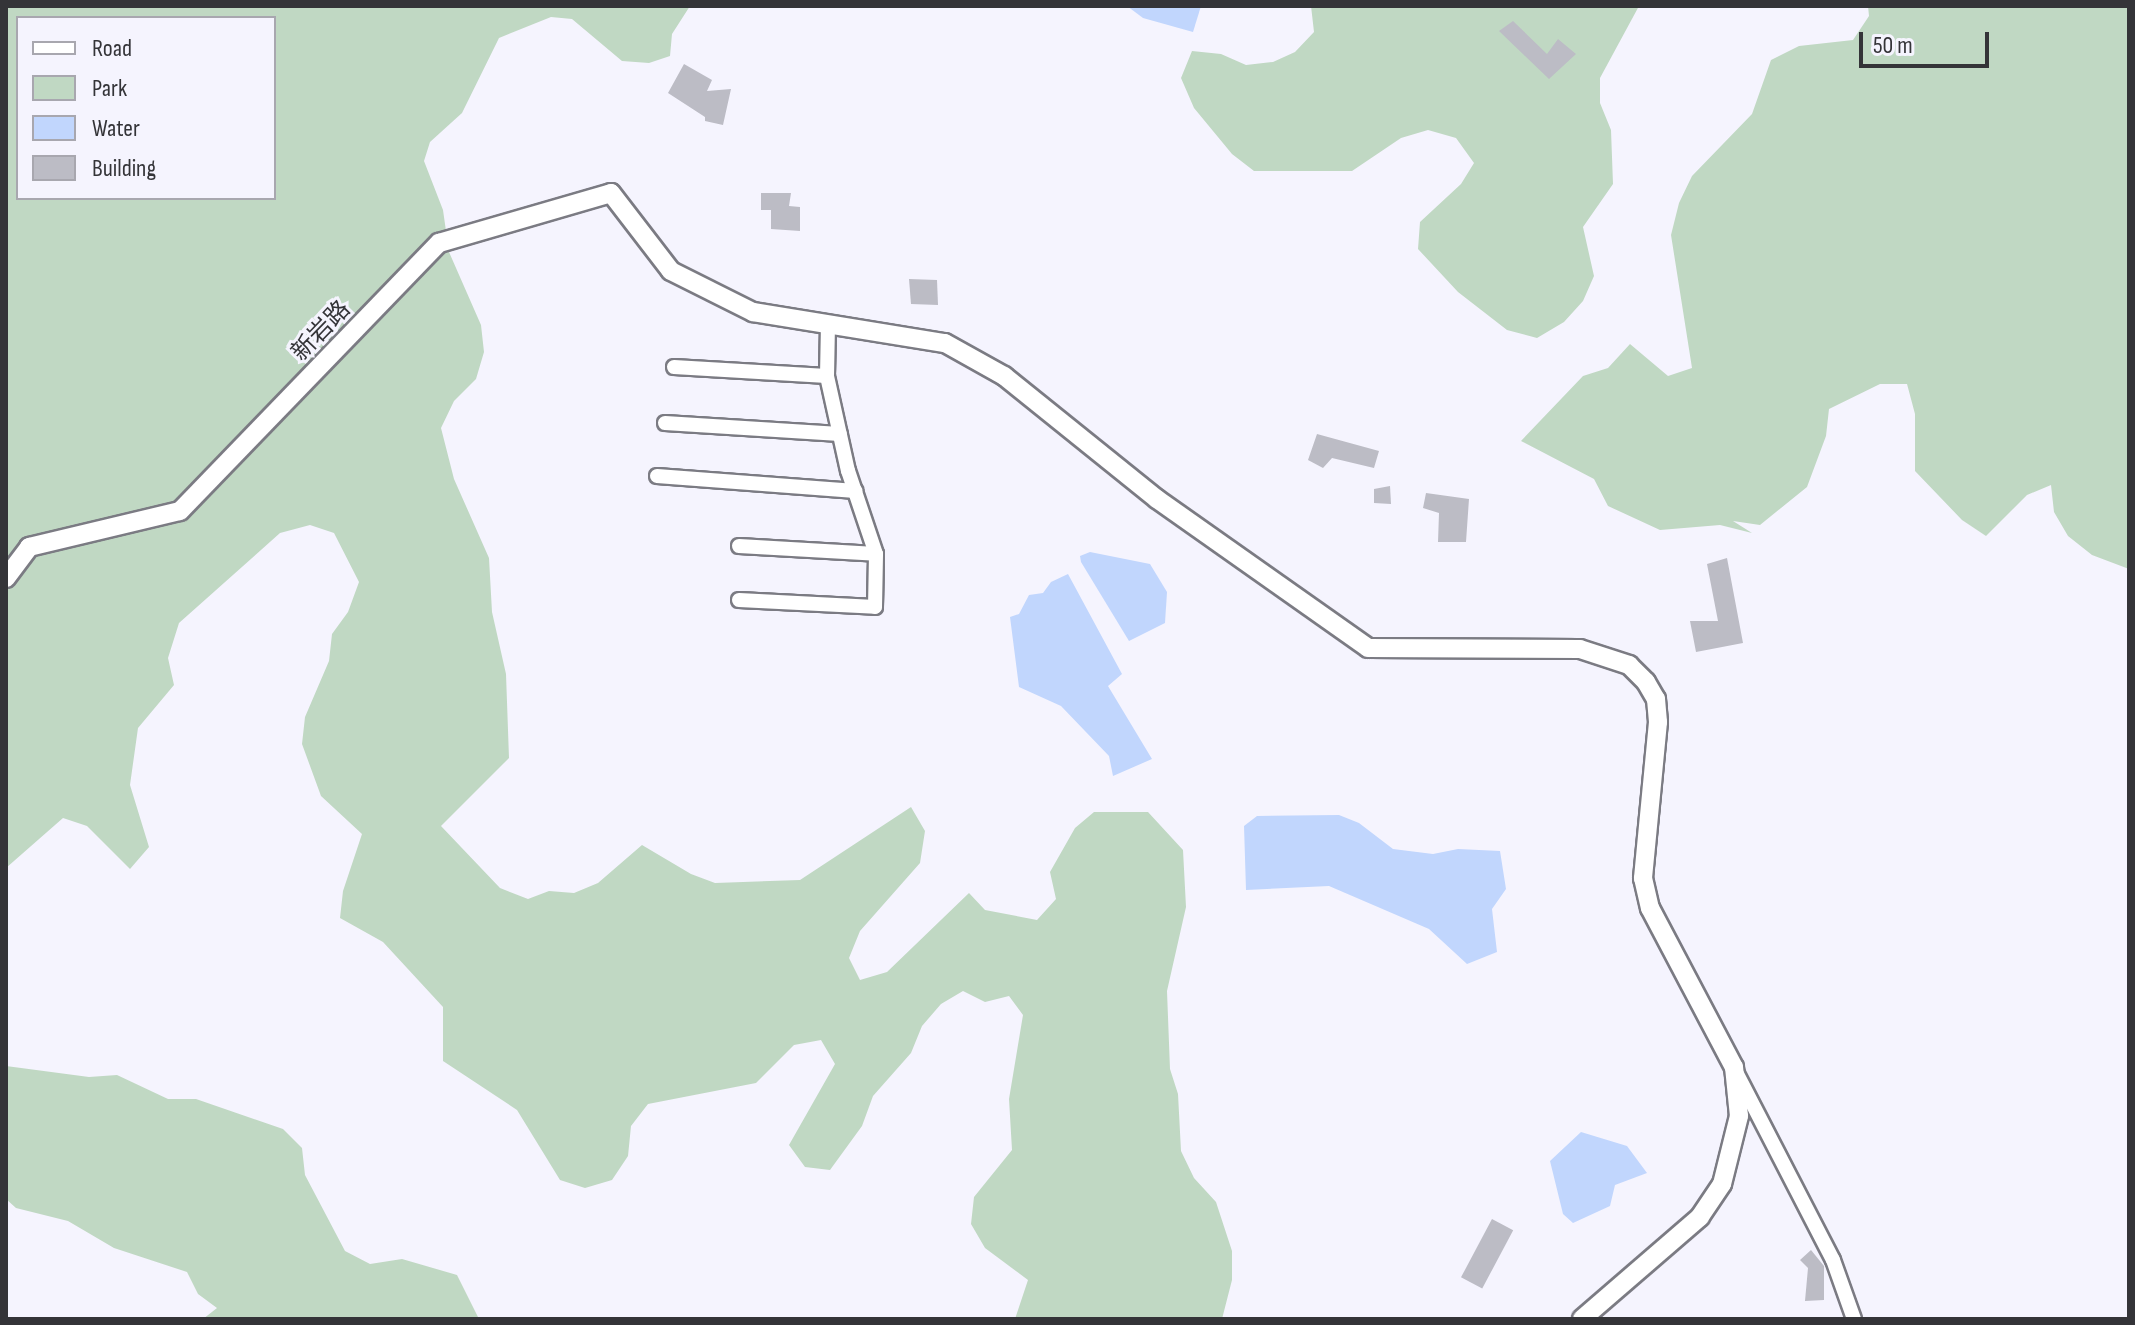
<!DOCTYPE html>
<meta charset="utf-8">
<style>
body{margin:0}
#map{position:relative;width:2135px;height:1325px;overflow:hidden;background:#f5f4fe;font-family:"Sofia Sans Condensed","Noto Sans SC",sans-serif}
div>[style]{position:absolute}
.green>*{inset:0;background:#c0d8c3}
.water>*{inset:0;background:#c1d6fd}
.building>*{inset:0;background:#bcbcc5;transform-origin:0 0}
.roads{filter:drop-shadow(2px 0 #7b7b83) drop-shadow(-2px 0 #7b7b83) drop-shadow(0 2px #7b7b83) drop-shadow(0 -2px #7b7b83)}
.minor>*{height:14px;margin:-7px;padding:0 7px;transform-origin:7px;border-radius:7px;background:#fff}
.tertiary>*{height:18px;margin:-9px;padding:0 9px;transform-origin:9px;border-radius:9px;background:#fff}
span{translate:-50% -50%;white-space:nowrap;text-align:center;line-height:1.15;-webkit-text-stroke:6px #f5f4fe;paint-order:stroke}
.street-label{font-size:24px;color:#343438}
.frame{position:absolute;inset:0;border:8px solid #343438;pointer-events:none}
.legend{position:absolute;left:16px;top:16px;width:260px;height:184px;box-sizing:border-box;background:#f5f4fe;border:2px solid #a8a7af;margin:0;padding:10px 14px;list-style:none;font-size:24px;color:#343438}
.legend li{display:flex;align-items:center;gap:16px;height:40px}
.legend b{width:40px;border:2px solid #a8a7af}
.scale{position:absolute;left:1859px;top:32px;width:130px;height:36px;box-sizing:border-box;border:4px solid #343438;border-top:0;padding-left:10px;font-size:24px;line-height:28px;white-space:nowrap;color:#343438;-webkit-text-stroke:6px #f5f4fe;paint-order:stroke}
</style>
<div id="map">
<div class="green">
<i style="clip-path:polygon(evenodd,6px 6px,690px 6px,672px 34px,670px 56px,649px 63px,622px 61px,572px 19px,551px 17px,499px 38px,462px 113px,430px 142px,424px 161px,443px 210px,449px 252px,481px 325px,484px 352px,476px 379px,454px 401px,441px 428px,454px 479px,489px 558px,492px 612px,506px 674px,509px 758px,441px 826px,500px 888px,528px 899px,549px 891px,574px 893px,598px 883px,642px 845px,691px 874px,715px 883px,800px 880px,911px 807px,925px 831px,920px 863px,860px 931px,849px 958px,860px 980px,887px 972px,969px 893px,985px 910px,1037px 920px,1056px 899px,1050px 872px,1075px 828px,1094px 812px,1148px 812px,1183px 850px,1186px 907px,1167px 991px,1170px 1069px,1178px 1094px,1181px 1151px,1194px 1178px,1216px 1202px,1232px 1251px,1232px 1280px,1222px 1319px,1015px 1319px,1028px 1280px,985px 1248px,971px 1224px,974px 1197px,1012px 1150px,1009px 1099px,1023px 1015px,1009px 996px,985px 1002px,963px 991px,941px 1004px,922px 1026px,911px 1053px,873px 1096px,862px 1126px,830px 1170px,805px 1167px,789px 1145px,835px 1064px,821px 1040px,794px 1045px,756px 1083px,648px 1104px,631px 1126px,628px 1156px,612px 1180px,585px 1188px,560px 1180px,517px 1110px,443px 1061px,443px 1007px,383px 942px,340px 918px,343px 891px,362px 834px,321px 796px,302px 744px,305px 717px,329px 661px,332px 634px,348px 612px,359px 582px,334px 533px,310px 525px,280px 533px,179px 623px,168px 658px,174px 685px,138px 728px,130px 785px,149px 847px,130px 869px,87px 826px,63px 818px,6px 868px,6px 6px,18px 18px,274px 18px,274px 198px,18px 198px,18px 18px)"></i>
<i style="clip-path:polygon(1311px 6px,1639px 6px,1600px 78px,1600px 103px,1611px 130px,1613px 184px,1583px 227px,1594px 276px,1583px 301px,1564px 322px,1537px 338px,1507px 330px,1458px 292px,1418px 249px,1420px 222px,1461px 184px,1474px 163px,1456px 138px,1428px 130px,1401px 138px,1352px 171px,1254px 171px,1232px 154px,1194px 108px,1181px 78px,1192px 51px,1221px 54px,1246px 65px,1273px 62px,1295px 52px,1314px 32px)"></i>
<i style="clip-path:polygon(1868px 6px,2129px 6px,2129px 569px,2092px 555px,2068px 536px,2054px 512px,2051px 485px,2027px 495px,1986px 536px,1962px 520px,1915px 471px,1915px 414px,1907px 384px,1880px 384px,1829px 409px,1826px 436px,1807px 487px,1760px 525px,1733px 521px,1752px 533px,1720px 525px,1660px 530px,1608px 506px,1594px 479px,1521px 441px,1583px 376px,1608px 368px,1630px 344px,1668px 376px,1692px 368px,1671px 235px,1679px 203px,1692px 176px,1752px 114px,1771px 60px,1799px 46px,1853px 40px,1869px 16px)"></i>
<i style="clip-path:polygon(6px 1066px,89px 1077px,117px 1075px,168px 1099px,196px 1099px,283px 1129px,302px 1148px,305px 1175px,345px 1251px,370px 1264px,402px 1259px,457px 1275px,479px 1319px,203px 1319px,217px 1308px,198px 1294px,187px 1272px,114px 1248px,68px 1221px,16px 1208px,6px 1199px)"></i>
</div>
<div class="water">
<i style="clip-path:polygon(1127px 6px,1201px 6px,1193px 32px,1143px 18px)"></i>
<i style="clip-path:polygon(1090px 552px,1150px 564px,1167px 592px,1165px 623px,1129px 641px,1081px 562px,1080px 556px)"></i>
<i style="clip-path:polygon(1068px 574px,1122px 674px,1108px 686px,1152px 759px,1113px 776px,1109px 756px,1061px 706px,1019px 687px,1010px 617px,1019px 614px,1029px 595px,1043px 593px,1051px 582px)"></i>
<i style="clip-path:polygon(1339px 815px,1359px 823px,1393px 849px,1433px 854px,1458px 849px,1500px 851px,1506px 889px,1492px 909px,1497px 952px,1467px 964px,1429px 929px,1329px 886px,1246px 890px,1244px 826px,1257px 816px)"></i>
<i style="clip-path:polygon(1581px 1132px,1627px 1146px,1647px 1173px,1615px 1185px,1610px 1206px,1573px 1223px,1563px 1214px,1550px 1161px)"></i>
</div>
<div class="building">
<i style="clip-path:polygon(1513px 21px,1547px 54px,1558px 39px,1576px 54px,1549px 79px,1499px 31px)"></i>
<i style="clip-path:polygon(684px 64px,712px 80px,707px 91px,731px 89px,723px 125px,705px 121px,705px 117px,668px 93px)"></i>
<i style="clip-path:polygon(761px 193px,791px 193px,789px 206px,800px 207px,800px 231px,771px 229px,771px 210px,761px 210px)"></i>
<i style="clip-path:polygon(909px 279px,937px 280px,938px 305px,911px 304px)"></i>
<i style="clip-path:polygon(1317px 434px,1379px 451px,1374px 468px,1332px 458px,1323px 468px,1308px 460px)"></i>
<i style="clip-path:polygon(1390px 486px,1391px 504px,1374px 503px,1374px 489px)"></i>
<i style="clip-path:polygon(1426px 493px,1469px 499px,1466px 542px,1438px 542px,1439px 513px,1423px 508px)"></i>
<i style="clip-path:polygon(1727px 558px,1743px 643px,1696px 652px,1690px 621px,1718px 621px,1707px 564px)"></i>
<i style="left:1492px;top:1219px;width:24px;height:66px;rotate:28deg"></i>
<i style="clip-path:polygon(1811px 1250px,1824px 1266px,1824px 1300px,1805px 1301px,1808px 1268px,1800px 1260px)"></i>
</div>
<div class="roads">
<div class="minor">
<i style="left:674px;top:367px;width:153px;rotate:3.4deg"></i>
<i style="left:665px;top:423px;width:175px;rotate:3.6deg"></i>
<i style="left:657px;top:476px;width:199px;rotate:4.3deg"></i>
<i style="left:739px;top:546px;width:137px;rotate:3.3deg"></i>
<i style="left:739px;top:600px;width:136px;rotate:2.9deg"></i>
<i style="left:875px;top:607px;width:53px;rotate:-88.9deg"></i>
<i style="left:876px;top:554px;width:88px;rotate:-108.6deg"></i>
<i style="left:848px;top:471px;width:97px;rotate:-102.5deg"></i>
<i style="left:827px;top:376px;width:52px;rotate:-88.9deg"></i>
<i style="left:1737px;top:1074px;width:209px;rotate:62.7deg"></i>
<i style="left:1833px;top:1260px;width:63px;rotate:70.4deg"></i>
</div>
<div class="tertiary">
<i style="left:6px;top:578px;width:39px;rotate:-53deg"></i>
<i style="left:29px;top:547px;width:155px;rotate:-13.4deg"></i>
<i style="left:180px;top:511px;width:373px;rotate:-46deg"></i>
<i style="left:439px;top:243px;width:179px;rotate:-16.2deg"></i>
<i style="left:611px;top:193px;width:98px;rotate:52.4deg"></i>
<i style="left:671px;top:271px;width:92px;rotate:26.6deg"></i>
<i style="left:753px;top:312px;width:194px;rotate:9.2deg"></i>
<i style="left:945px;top:343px;width:68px;rotate:29.2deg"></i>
<i style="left:1004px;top:376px;width:196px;rotate:38.8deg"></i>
<i style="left:1157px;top:499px;width:258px;rotate:35.2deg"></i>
<i style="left:1368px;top:648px;width:212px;rotate:0.3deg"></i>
<i style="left:1580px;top:649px;width:52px;rotate:18.1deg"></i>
<i style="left:1629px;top:665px;width:24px;rotate:45deg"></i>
<i style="left:1646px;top:682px;width:20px;rotate:60deg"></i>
<i style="left:1656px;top:699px;width:23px;rotate:85deg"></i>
<i style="left:1658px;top:722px;width:157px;rotate:95.5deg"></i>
<i style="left:1643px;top:878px;width:31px;rotate:77deg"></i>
<i style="left:1650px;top:908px;width:180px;rotate:62.2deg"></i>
<i style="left:1734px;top:1067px;width:49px;rotate:84.2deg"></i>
<i style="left:1739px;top:1116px;width:70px;rotate:104deg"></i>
<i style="left:1722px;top:1184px;width:40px;rotate:124deg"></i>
<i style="left:1700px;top:1217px;width:156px;rotate:139.2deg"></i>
</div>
</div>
<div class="street-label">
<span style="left:321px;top:331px;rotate:-46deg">新岩路</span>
</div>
<div class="frame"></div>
<ul class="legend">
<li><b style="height:10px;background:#fff"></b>Road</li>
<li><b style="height:22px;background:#c0d8c3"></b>Park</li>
<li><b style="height:22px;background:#c1d6fd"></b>Water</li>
<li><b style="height:22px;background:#bcbcc5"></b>Building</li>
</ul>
<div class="scale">50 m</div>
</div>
